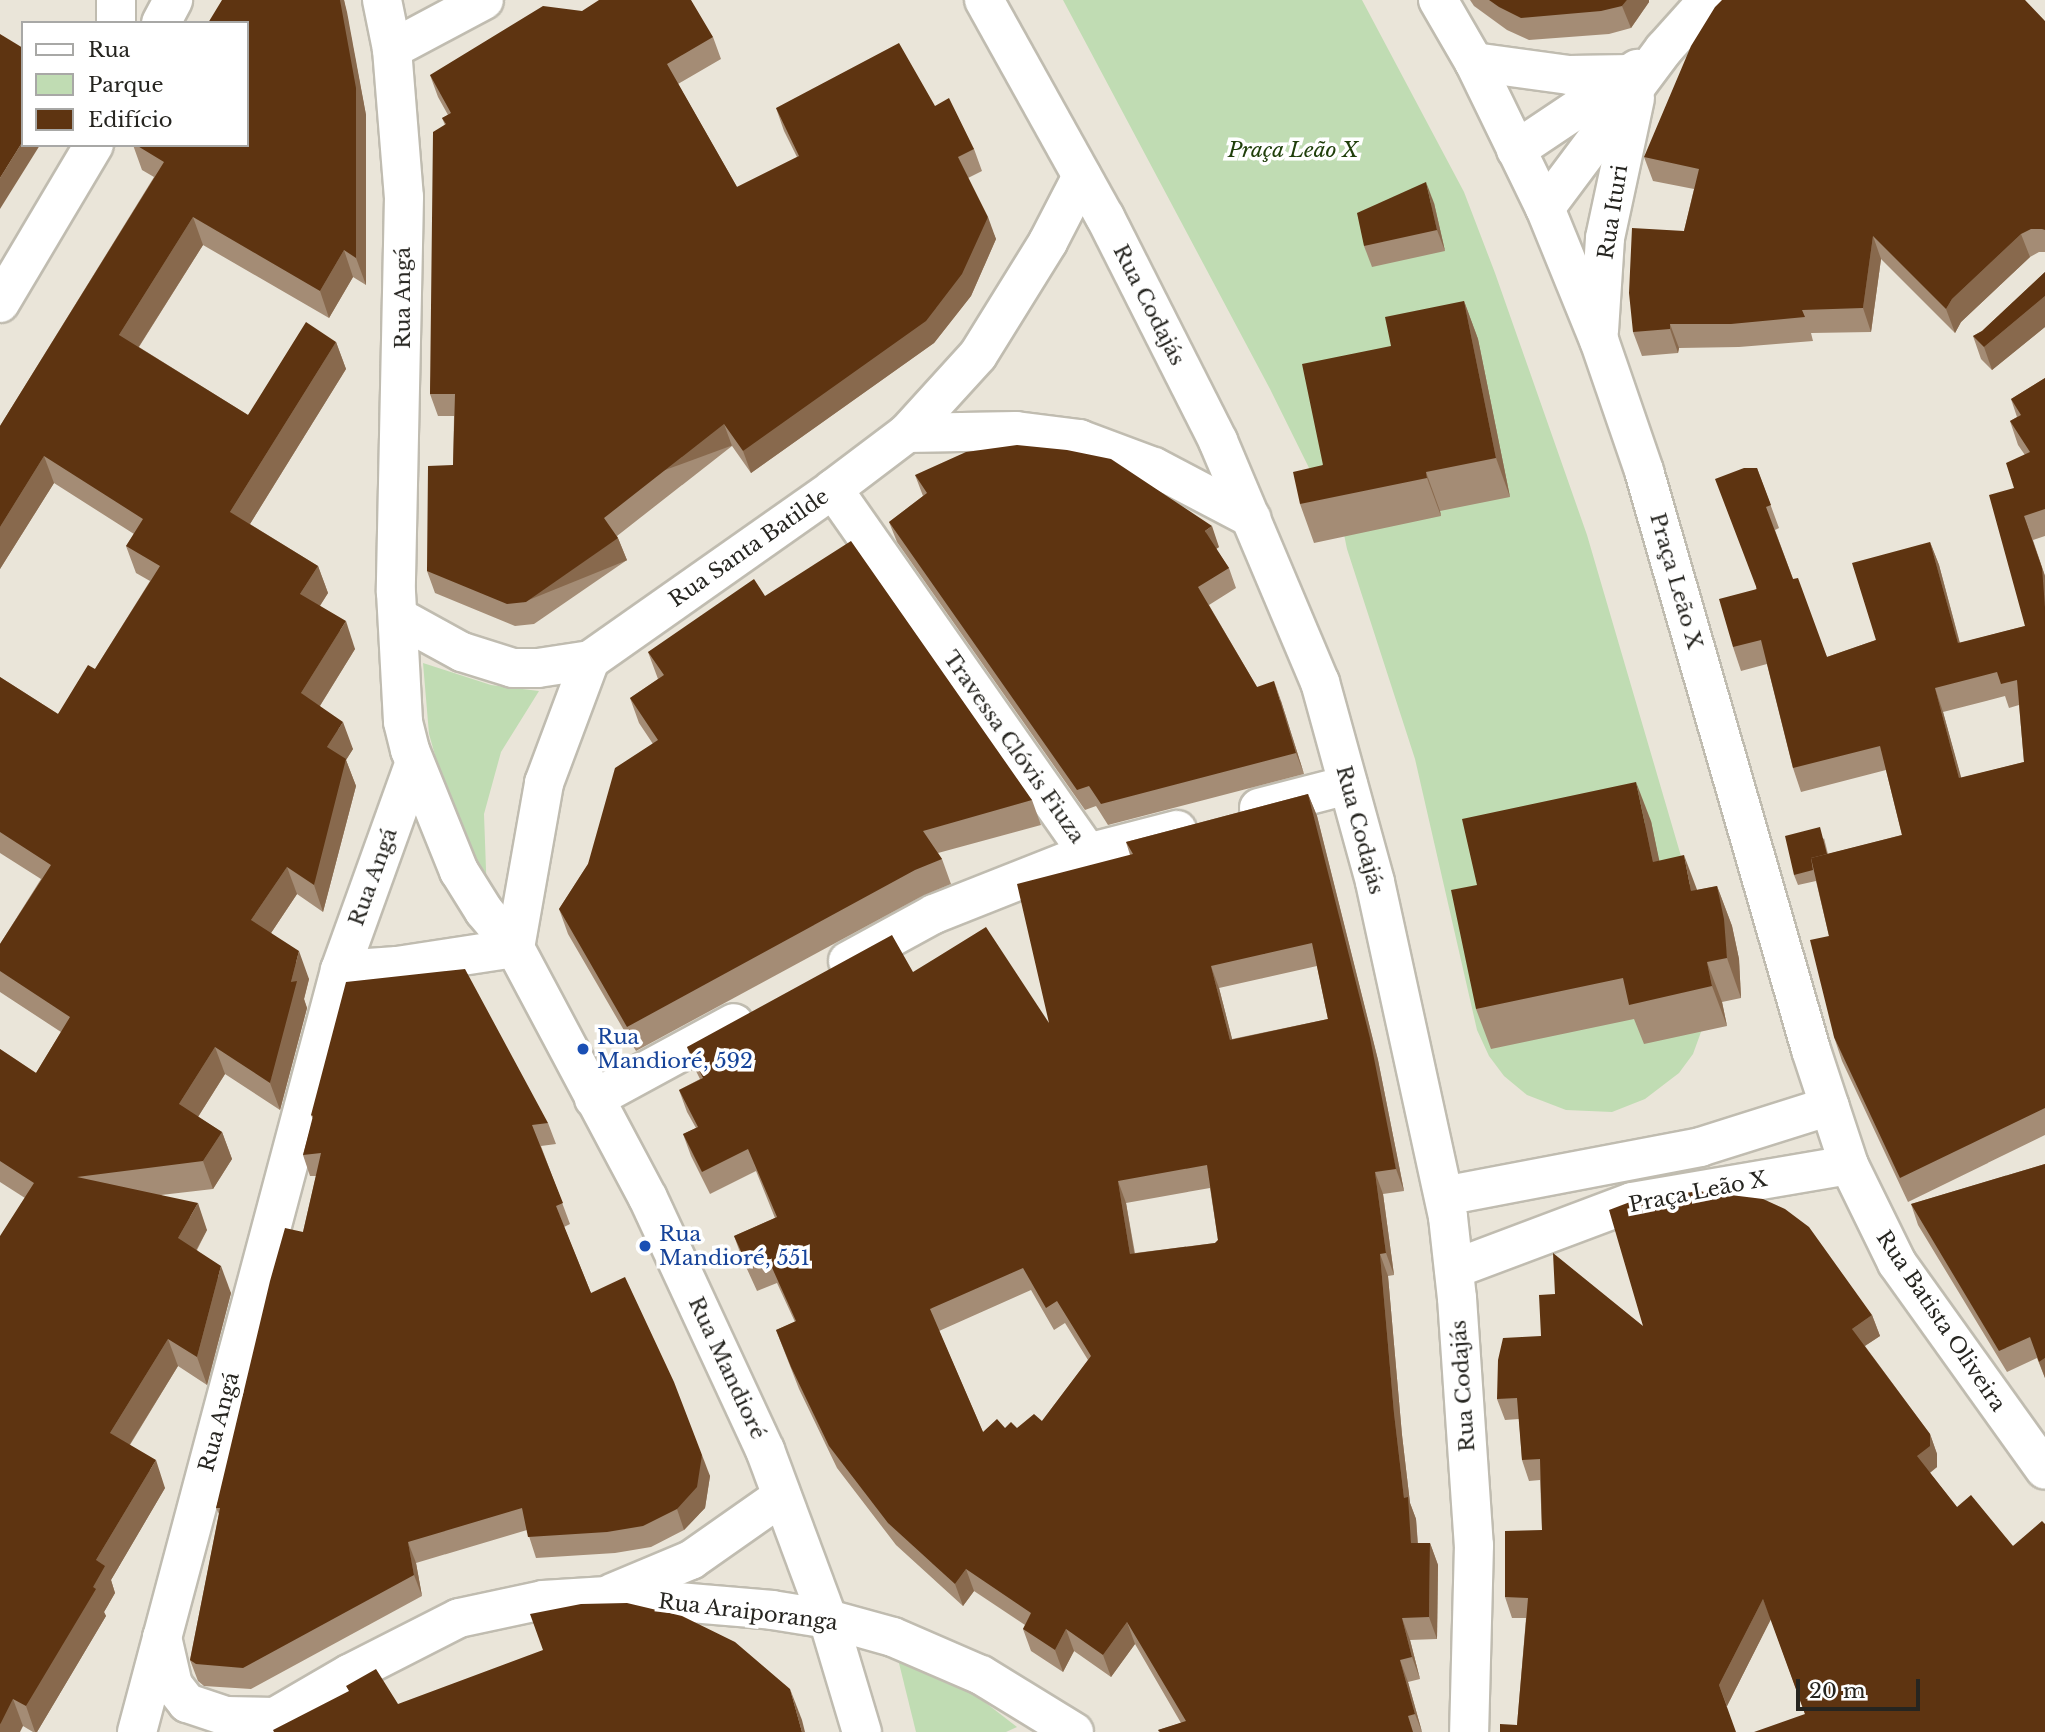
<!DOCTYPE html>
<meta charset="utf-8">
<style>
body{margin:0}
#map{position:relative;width:2045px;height:1732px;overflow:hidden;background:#eae5d9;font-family:"Libre Baskerville",serif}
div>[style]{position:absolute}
.green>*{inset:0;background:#c0dcb3}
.roads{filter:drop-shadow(2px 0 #c0bcb0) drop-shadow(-2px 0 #c0bcb0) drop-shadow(0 2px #c0bcb0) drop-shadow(0 -2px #c0bcb0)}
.minor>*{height:38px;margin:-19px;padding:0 19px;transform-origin:19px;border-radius:19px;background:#fff}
.wall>*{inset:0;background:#a48c75}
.shaded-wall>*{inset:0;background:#88694d;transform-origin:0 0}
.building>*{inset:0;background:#5e3411}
.dots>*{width:19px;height:19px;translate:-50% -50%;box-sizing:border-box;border:4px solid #fff;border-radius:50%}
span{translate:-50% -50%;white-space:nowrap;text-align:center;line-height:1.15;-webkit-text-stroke:7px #fff;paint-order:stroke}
.park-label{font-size:21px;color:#203f0b;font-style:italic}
.street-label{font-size:21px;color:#262520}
.transit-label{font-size:21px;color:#164399}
.left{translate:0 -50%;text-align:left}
.legend{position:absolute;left:21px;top:21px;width:228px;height:126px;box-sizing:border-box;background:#fff;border:2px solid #a8a8a6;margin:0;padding:9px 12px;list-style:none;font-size:21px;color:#262520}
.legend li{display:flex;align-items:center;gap:14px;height:35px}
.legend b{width:35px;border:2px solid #a8a8a6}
.scale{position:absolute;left:1796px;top:1679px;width:124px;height:32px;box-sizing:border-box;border:4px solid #262520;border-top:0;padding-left:9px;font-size:21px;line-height:24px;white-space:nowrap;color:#262520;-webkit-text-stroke:5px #fff;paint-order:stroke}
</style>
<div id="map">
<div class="green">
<i style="clip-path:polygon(1063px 0,1362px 0,1464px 192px,1495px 273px,1587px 535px,1695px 904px,1705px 1021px,1693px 1054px,1679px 1073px,1645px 1099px,1612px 1112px,1566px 1110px,1527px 1095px,1504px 1076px,1489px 1056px,1477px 1030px,1415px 759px,1347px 549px,1331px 471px,1313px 476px,1270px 389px)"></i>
<i style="clip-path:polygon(423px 663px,491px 685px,539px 691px,501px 752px,484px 814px,487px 897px,453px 819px,429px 734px)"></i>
<i style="clip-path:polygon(897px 1655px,960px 1683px,1017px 1727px,1006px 1732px,916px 1732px)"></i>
</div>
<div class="roads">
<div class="minor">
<i style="left:116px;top:0;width:23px;rotate:90deg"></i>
<i style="left:382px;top:0;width:50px;rotate:78.5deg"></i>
<i style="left:392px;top:49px;width:148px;rotate:85.4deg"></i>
<i style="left:404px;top:197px;width:395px;rotate:91.2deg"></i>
<i style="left:396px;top:592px;width:130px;rotate:86.9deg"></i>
<i style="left:403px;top:722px;width:29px;rotate:76deg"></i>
<i style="left:410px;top:750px;width:131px;rotate:68deg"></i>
<i style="left:459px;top:871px;width:47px;rotate:58deg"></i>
<i style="left:484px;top:911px;width:48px;rotate:50deg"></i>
<i style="left:515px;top:948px;width:283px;rotate:62deg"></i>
<i style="left:648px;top:1198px;width:278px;rotate:65.1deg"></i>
<i style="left:765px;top:1450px;width:180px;rotate:69.6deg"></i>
<i style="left:828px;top:1619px;width:118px;rotate:73.3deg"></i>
<i style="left:984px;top:0;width:248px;rotate:60.9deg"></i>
<i style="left:1105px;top:217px;width:251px;rotate:63.2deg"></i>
<i style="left:1218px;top:441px;width:262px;rotate:67.1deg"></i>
<i style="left:1320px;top:682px;width:207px;rotate:74.6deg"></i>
<i style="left:1375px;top:882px;width:343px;rotate:77.7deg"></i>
<i style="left:1448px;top:1217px;width:81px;rotate:83.7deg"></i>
<i style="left:1457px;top:1298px;width:248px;rotate:86.1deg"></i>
<i style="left:1474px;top:1545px;width:187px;rotate:91.5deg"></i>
<i style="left:1438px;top:0;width:72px;rotate:59.9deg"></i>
<i style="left:1474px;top:62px;width:162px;rotate:64.1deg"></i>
<i style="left:1545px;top:208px;width:143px;rotate:67.8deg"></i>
<i style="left:1599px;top:340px;width:139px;rotate:71deg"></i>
<i style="left:1644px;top:471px;width:603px;rotate:73.91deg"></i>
<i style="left:1811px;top:1050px;width:121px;rotate:71.7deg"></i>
<i style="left:1849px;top:1165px;width:109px;rotate:63.9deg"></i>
<i style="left:1897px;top:1263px;width:254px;rotate:54.4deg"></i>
<i style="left:161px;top:23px;width:26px;rotate:-62deg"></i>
<i style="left:392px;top:49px;width:104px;rotate:-28deg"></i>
<i style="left:1474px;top:62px;width:96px;rotate:7.8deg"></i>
<i style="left:1569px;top:75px;width:62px;rotate:-0.9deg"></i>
<i style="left:1516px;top:150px;width:146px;rotate:-33.8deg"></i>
<i style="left:1545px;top:208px;width:199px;rotate:-53.2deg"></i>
<i style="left:1664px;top:49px;width:66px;rotate:-48.1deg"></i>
<i style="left:0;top:303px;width:184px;rotate:-59.3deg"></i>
<i style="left:1599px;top:331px;width:93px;rotate:-86.3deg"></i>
<i style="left:1605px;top:238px;width:143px;rotate:-77.9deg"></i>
<i style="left:907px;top:433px;width:109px;rotate:-1.1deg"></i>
<i style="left:1016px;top:431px;width:64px;rotate:7.2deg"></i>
<i style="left:1079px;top:439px;width:80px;rotate:20.5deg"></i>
<i style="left:1154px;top:467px;width:110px;rotate:27.7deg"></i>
<i style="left:833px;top:489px;width:444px;rotate:55deg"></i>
<i style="left:1088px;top:853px;width:92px;rotate:-14.5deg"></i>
<i style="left:398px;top:617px;width:73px;rotate:28.7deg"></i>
<i style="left:462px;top:652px;width:53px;rotate:17.4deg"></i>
<i style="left:513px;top:668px;width:25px"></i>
<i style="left:538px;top:668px;width:53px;rotate:-8.7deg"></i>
<i style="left:590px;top:660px;width:297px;rotate:-35.1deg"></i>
<i style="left:833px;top:489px;width:93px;rotate:-37.1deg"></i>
<i style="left:907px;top:433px;width:105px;rotate:-47.7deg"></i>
<i style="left:978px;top:355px;width:133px;rotate:-58.2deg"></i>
<i style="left:1048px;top:242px;width:74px;rotate:-62.7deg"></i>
<i style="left:1259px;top:808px;width:92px;rotate:-14.5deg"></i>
<i style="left:515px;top:948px;width:168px;rotate:-80deg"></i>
<i style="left:544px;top:783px;width:131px;rotate:-69.5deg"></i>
<i style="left:848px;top:961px;width:98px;rotate:-28.7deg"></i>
<i style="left:934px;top:914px;width:166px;rotate:-21.6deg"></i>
<i style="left:340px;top:970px;width:57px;rotate:-4deg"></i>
<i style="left:397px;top:966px;width:119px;rotate:-8.7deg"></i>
<i style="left:594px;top:1099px;width:159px;rotate:-28.5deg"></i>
<i style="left:1444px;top:1196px;width:261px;rotate:-10.8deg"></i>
<i style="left:1700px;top:1147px;width:136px;rotate:-17.5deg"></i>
<i style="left:1454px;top:1269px;width:190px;rotate:-20.6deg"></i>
<i style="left:1632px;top:1202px;width:220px;rotate:-9.7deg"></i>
<i style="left:612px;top:1593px;width:86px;rotate:-22.7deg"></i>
<i style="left:691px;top:1560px;width:111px;rotate:-35.1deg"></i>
<i style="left:162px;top:1637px;width:49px;rotate:77.1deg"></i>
<i style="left:173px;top:1685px;width:23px;rotate:52deg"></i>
<i style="left:187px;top:1703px;width:41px;rotate:18.4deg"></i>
<i style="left:226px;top:1716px;width:49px;rotate:1.2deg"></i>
<i style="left:137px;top:1732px;width:789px;rotate:-75.08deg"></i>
<i style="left:340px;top:970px;width:219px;rotate:-70.2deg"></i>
<i style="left:255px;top:1732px;width:25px;rotate:-37deg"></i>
<i style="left:275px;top:1717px;width:86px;rotate:-30.2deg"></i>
<i style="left:349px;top:1674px;width:123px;rotate:-27deg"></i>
<i style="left:459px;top:1618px;width:86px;rotate:-12.1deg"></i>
<i style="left:543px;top:1600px;width:64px;rotate:-3.6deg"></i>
<i style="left:607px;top:1596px;width:166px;rotate:4.8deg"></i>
<i style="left:772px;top:1610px;width:57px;rotate:9.1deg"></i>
<i style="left:828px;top:1619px;width:67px;rotate:15.5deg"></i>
<i style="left:893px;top:1637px;width:96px;rotate:23.4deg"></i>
<i style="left:981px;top:1675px;width:109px;rotate:31.5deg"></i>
</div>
</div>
<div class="wall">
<i style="clip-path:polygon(222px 0,344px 0,366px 115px,366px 285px,353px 277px,329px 318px,203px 245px,139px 347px,248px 415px,336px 342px,346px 369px,250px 524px,318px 566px,328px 593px,320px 606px,355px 649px,320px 706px,353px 749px,346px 760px,356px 786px,323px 912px,297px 894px,271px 933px,309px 979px,304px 999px,307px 1008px,280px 1110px,225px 1074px,198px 1117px,222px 1132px,232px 1159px,213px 1189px,161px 1195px,207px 1230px,197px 1250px,231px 1293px,207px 1385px,178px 1366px,130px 1445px,165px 1488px,111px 1580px,115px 1593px,104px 1612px,106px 1616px,37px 1732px,33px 1732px,23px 1726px,0 1732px,25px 1198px,0 1182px,0 1049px,36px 1073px,61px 1032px,0 992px,0 944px,41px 879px,0 853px,0 677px,58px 714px,95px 669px,150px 581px,136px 573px,126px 546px,134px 534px,54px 483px,0 569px,0 426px,154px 177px,142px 170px,133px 145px,247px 145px)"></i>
<i style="clip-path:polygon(1470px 0,1649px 0,1649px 2px,1631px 28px,1609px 34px,1529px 40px,1507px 30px,1474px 6px)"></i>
<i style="clip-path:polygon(2045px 21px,2045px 252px,2039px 252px,2030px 257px,1961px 322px,1955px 333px,1881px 259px,1871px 332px,1811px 333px,1813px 341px,1739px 347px,1679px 348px,1678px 353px,1642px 356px,1633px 332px,1684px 231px,1694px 189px,1653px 181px,1644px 157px)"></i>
<i style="clip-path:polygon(713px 37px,721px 59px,678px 84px,737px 187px,797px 157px,784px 131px,776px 108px,935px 106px,974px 149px,982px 171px,968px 178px,996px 239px,971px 296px,934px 343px,751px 473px,732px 446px,617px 536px,627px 560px,534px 624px,515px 626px,435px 593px,427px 571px,453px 465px,454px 416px,438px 416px,430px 394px,445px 125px,442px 118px,448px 115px,438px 97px,430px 75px)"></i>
<i style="clip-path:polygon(1434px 203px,1445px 251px,1372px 267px,1364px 246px)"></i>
<i style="clip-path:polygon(2045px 272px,2045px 327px,1992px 370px,1981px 359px,1973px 336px,1982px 331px)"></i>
<i style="clip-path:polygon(1464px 301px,1478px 339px,1510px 497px,1440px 511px,1441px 516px,1314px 543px,1300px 504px,1391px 346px)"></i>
<i style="clip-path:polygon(evenodd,2045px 378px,2045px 536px,2033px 540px,2045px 576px,2045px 1135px,1908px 1202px,1842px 1061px,1834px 1037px,1829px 936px,1816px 881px,1798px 885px,1794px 875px,1824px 838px,1828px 854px,1902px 835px,1886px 770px,1801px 792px,1793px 768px,1767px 664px,1741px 671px,1733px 647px,1756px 589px,1757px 468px,1779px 528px,1775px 530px,1793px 579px,1827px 657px,1876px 640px,1930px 542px,1939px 565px,1960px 643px,2025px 626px,2014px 488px,2025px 455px,2018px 445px,2010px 421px,2017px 417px,2011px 399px,2045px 378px,2005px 696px,2009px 708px,2019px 705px,2024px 762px,1961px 778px,1943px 712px,2005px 696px)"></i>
<i style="clip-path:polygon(915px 475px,1219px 547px,1216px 549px,1229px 568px,1236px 588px,1209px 605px,1257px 687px,1281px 701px,1304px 774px,1108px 825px,1096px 806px,1085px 810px,897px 542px,889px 522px,923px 496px)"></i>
<i style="clip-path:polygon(765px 596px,1032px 800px,1041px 825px,938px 853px,942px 859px,951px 884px,924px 895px,636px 1051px,568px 934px,559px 909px,588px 864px,653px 744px,639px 723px,630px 698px,658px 679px,648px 652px)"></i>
<i style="clip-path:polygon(evenodd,1308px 794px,1317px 816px,1378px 1060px,1404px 1191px,1383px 1194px,1394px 1275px,1388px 1276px,1402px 1435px,1410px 1503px,1416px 1519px,1418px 1543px,1430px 1543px,1438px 1565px,1437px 1639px,1410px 1640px,1420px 1679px,1408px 1682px,1422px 1732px,1159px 1732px,1158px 1730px,1181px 1723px,1135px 1644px,1111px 1677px,1074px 1651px,1063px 1672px,1031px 1651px,1023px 1629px,1025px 1625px,974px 1591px,963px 1606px,896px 1545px,837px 1468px,799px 1389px,776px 1330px,795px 1322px,777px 1283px,757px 1291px,742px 1258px,734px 1236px,775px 1218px,756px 1171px,710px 1194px,691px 1156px,683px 1134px,696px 1128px,687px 1112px,679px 1090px,700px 1079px,695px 1069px,687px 1047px,913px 972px,1049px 1023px,1130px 855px,1126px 842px,1308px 794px,1317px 966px,1328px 1019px,1232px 1039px,1219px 988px,1317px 966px,1308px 794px,1210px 1188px,1218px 1240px,1215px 1243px,1135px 1253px,1126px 1203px,1210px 1188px,1308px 794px,1031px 1290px,1054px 1330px,1065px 1323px,1088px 1360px,1042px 1421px,1017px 1428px,1005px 1428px,983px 1432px,939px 1331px,1031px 1290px)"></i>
<i style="clip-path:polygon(1651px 821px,1659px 861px,1697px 890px,1717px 886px,1732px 926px,1739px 959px,1741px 998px,1722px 1002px,1727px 1026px,1644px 1044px,1634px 1019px,1491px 1049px,1476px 1009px,1477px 885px)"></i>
<i style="clip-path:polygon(311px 1115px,548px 1123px,556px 1144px,541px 1146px,570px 1224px,564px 1227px,591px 1293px,710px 1476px,705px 1508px,684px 1530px,651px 1547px,615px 1553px,536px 1558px,527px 1530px,416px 1563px,422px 1596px,251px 1689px,204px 1686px,198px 1681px,190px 1660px,219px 1514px,216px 1508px,303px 1232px,316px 1176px,310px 1176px,303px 1155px,313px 1119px)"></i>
<i style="clip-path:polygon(2045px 1164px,2045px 1378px,2037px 1358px,2007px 1372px,1918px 1225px,1911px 1204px)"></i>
<i style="clip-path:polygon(1872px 1315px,1880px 1336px,1865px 1346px,1930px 1434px,1937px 1454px,1937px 1467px,1930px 1473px,1957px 1507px,2013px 1546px,2045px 1524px,1805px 1714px,1771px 1619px,1727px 1706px,1517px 1725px,1526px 1618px,1512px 1618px,1505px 1597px,1542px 1530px,1540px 1480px,1529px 1481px,1522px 1460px,1519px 1419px,1505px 1420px,1497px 1399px,1541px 1336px,1643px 1326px)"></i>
</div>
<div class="shaded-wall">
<i style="clip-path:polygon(340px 0,344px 0,347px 12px,366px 115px,366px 285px,356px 258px)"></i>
<i style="clip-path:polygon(1627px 0,1649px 0,1649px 2px,1631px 28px,1622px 6px)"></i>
<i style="clip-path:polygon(23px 141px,23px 145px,40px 145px,0 209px,0 178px)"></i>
<i style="clip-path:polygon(1426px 182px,1434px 203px,1445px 251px,1437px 230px)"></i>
<i style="clip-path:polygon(193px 217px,203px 245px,129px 362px,119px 335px)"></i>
<i style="clip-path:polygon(988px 217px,996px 239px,971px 296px,934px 343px,751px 473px,743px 451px)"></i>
<i style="clip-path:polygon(2021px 234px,2030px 257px,1961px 322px,1955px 333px,1946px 309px,1952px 299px)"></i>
<i style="clip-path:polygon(1873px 236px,1881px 259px,1871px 332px,1863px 308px)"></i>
<i style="clip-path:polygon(344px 250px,353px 277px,329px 318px,320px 291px)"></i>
<i style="clip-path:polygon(2045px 296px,2045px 327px,1992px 370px,1984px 347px)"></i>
<i style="clip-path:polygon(1464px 301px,1478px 339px,1510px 497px,1496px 458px)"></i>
<i style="clip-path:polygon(1670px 324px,1679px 348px,1678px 353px,1670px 329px)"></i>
<i style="clip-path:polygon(336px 342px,346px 369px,240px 540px,230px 512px)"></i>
<i style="left:724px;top:424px;width:23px;height:152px;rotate:70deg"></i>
<i style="clip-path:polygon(44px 456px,54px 483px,0 569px,0 527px)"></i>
<i style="clip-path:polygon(1426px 472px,1440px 511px,1441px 516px,1427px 478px)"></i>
<i style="clip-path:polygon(2024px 516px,2045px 576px,2045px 607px)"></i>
<i style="clip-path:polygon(1212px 526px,1219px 547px,1213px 551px,1205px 531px)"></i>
<i style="left:618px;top:538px;width:24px;height:112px;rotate:68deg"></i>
<i style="clip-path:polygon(1930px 542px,1939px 565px,1966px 667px,1958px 643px)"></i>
<i style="clip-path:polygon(318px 566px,328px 593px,310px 621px,300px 594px)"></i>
<i style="clip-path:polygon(346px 621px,355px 649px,311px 720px,301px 693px)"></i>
<i style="clip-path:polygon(1274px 681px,1281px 701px,1304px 774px,1296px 753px)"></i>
<i style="clip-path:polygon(1935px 688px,1943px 712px,1968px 802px,1959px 778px)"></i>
<i style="clip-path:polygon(343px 722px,353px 749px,346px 760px,356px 786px,323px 912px,314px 885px,327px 747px)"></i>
<i style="clip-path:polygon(1636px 782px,1651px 821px,1668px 902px,1653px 862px)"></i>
<i style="clip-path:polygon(1308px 794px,1317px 816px,1378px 1060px,1404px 1191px,1396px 1169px)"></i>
<i style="clip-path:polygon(1684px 855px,1699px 895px,1691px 891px)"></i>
<i style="clip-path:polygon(287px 867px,297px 894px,261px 948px,251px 920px)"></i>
<i style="clip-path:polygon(1717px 886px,1732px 926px,1739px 959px,1741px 998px,1727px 958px)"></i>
<i style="clip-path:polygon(299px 951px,309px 979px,304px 999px,307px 1008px,280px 1110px,270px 1083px,291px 982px)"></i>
<i style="clip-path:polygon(1707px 962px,1722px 1002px,1727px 1026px,1712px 986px)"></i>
<i style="clip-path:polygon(1211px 966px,1219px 988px,1238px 1062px,1230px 1040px)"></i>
<i style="clip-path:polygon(215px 1047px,225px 1074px,189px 1131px,179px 1104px)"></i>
<i style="clip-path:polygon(222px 1132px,232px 1159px,213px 1189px,203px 1161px)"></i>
<i style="clip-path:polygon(1375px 1172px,1383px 1194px,1394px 1275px,1386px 1253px)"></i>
<i style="clip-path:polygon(1118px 1181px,1126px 1203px,1138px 1276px,1130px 1254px)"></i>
<i style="clip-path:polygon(198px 1203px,207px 1230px,188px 1265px,178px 1238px)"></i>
<i style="clip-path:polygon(1380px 1254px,1388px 1276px,1402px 1435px,1410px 1503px,1416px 1519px,1419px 1565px,1411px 1543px,1404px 1498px,1394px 1413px)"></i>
<i style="clip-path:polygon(221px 1266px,231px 1293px,207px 1385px,197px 1357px)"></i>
<i style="clip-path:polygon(1872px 1315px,1880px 1336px,1860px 1349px,1852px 1329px)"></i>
<i style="clip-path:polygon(168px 1339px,178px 1366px,120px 1460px,110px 1433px)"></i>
<i style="clip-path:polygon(2045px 1358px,2045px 1378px,2039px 1362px)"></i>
<i style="clip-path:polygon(1930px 1434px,1937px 1454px,1937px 1467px,1924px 1477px,1917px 1456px)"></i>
<i style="clip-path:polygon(702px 1455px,710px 1476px,705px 1508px,684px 1530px,677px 1509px)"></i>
<i style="clip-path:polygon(156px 1460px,165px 1488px,111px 1580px,115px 1593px,104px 1612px,106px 1616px,37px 1732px,35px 1732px,26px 1706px,96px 1560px)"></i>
<i style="clip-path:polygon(408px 1542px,416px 1563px,422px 1596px,414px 1575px)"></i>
<i style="clip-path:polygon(1430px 1543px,1438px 1565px,1437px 1639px,1429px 1617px)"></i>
<i style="clip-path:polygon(966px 1569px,974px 1591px,963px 1606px,955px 1584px)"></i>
<i style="clip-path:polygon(1763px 1599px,1771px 1619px,1727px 1706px,1719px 1685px)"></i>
<i style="clip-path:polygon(1402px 1618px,1410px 1640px,1420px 1679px,1412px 1657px)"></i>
<i style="clip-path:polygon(1127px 1622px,1135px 1644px,1111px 1677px,1103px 1655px)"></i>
<i style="clip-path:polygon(1066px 1629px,1074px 1651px,1063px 1672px,1055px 1650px)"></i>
<i style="clip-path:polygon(1400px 1660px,1408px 1682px,1422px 1732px,1415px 1714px)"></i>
<i style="clip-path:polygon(790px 1689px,802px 1720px,805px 1732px,802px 1732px)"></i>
<i style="clip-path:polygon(13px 1699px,23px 1726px,20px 1732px,0 1732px,0 1725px)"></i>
</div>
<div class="building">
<i style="clip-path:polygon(222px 0,340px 0,356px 88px,356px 258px,344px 250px,320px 291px,193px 217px,119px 335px,248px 415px,306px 322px,336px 342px,230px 512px,318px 566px,300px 594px,346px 621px,301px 693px,343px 722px,327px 747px,346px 759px,314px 885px,287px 867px,251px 920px,299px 951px,291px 982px,297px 981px,270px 1083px,215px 1047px,179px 1104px,222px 1132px,203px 1161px,77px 1177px,198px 1203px,178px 1238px,221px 1266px,197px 1357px,168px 1339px,110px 1433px,156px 1460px,96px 1560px,105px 1566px,93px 1587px,96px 1589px,26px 1706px,13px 1699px,0 1725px,0 1236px,34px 1183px,0 1161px,0 1049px,36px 1073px,70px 1017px,0 971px,0 944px,51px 865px,0 832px,0 677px,58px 714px,88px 665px,95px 669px,160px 566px,126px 546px,143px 519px,44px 456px,0 527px,0 426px,164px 162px,136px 145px,247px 145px,247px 23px,208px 23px)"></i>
<i style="clip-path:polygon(599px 0,691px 0,713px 37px,667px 64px,737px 187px,799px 156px,776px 108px,899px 43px,935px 106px,949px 98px,974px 149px,958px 157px,988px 217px,962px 274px,926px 321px,743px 451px,724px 424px,604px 518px,618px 538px,526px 602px,507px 604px,427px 571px,428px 466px,453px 465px,455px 394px,430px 394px,433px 132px,446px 124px,442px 118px,451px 113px,430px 75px,543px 6px,582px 11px)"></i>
<i style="clip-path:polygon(1489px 0,1627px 0,1622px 6px,1601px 11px,1521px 18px,1499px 7px)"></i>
<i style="clip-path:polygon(1722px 0,2025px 0,2045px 21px,2045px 230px,2042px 229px,2031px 229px,2021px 234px,1952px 299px,1946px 309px,1873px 236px,1863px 308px,1802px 310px,1805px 317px,1731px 324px,1670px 324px,1670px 329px,1633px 332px,1629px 293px,1632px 228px,1684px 231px,1699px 169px,1644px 157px,1691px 46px,1715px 7px)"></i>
<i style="clip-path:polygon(0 34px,23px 48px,23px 141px,0 178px)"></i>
<i style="clip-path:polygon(1426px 182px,1437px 230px,1364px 246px,1357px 213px)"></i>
<i style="clip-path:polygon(2045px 272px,2045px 296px,1984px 347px,1973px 336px,1982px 331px)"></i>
<i style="clip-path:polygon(1464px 301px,1496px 458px,1426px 472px,1427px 478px,1300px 504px,1293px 472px,1323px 465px,1302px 364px,1391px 346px,1385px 317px)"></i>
<i style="clip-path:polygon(evenodd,2045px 378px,2045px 509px,2024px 516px,2042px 568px,2045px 607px,2045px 1108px,1900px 1178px,1834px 1037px,1810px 940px,1829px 936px,1811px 858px,1902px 835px,1880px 746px,1793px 768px,1761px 640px,1733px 647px,1719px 599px,1757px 589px,1715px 479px,1744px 468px,1757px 468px,1771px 505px,1766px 507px,1793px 579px,1798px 578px,1827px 657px,1876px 640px,1852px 563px,1930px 542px,1958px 643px,2025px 626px,1989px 495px,2014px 488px,2006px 463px,2030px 452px,2010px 421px,2021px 415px,2011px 399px,2045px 378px,1997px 672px,2001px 684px,2017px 680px,2024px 762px,1959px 778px,1935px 688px,1997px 672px)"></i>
<i style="clip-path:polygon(1017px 445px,1067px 450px,1111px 459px,1212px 526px,1205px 531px,1229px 568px,1198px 587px,1257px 687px,1274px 681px,1296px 753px,1101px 804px,1089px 786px,1077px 790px,889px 522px,927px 493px,915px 475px,966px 452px)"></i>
<i style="clip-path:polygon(851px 541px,1032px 800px,923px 831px,942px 859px,915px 870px,627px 1027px,559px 909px,588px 864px,615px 768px,658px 740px,630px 698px,664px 675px,648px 652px,754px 579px,765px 596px)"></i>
<i style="clip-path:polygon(1636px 782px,1653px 862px,1684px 855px,1691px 891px,1717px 886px,1724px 919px,1727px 958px,1707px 962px,1712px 986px,1629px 1005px,1623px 978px,1476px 1009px,1451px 890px,1477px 885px,1462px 819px)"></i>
<i style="clip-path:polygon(evenodd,1308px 794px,1370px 1038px,1396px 1169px,1375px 1172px,1386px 1253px,1380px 1254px,1394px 1413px,1404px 1498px,1408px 1497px,1411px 1543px,1430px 1543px,1429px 1617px,1402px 1618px,1412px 1657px,1400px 1660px,1415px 1714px,1408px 1716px,1413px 1732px,1160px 1732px,1158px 1730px,1186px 1721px,1127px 1622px,1103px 1655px,1066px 1629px,1055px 1650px,1023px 1629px,1031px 1613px,966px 1569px,955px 1584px,888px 1523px,829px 1446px,791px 1367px,776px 1330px,796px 1321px,769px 1261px,749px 1269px,734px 1236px,777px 1217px,748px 1149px,702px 1172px,683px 1134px,698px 1127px,679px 1090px,703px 1078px,687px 1047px,892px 935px,913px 972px,986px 927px,1049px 1023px,1017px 884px,1133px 854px,1126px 842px,1308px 794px,1312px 943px,1328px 1019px,1230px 1040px,1211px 966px,1312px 943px,1308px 794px,1207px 1165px,1218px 1240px,1215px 1243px,1130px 1254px,1118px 1181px,1207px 1165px,1308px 794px,1023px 1268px,1046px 1308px,1057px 1301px,1091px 1356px,1042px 1421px,1034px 1414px,1017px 1428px,1011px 1422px,1005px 1428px,997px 1419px,983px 1432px,930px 1309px,1023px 1268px)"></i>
<i style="clip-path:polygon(1820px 827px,1827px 854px,1811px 858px,1813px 870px,1794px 875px,1785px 836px)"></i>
<i style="clip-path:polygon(465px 969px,548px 1123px,532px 1125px,563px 1203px,556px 1206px,591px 1293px,625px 1277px,674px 1382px,702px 1455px,697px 1487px,677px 1509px,643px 1526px,607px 1532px,528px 1537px,522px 1508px,408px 1542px,414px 1575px,243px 1668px,196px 1664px,190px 1660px,220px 1508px,216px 1508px,270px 1281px,285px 1228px,303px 1232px,321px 1153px,303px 1155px,313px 1116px,311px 1115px,346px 982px)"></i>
<i style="clip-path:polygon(2045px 1164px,2045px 1358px,2039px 1362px,2030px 1337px,1999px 1351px,1911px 1204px)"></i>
<i style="clip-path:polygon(1698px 1191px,1763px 1199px,1785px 1209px,1809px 1227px,1872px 1315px,1852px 1329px,1930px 1434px,1930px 1446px,1917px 1456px,1957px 1507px,1971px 1495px,2013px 1546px,2042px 1521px,2045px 1524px,2045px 1732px,1754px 1732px,1805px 1714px,1763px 1599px,1719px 1685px,1736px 1732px,1500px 1732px,1500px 1724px,1517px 1725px,1528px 1598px,1505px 1597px,1505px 1531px,1542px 1530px,1540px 1459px,1522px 1460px,1517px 1398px,1497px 1399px,1498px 1360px,1503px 1338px,1541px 1336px,1539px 1295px,1555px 1294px,1553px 1253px,1643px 1326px,1609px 1210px,1630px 1202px)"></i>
<i style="clip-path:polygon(627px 1603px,682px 1616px,735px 1642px,790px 1689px,802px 1732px,274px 1732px,273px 1730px,349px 1691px,346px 1686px,376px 1669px,398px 1704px,543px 1650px,530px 1614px,581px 1604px)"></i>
</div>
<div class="dots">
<i style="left:583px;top:1049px;background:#1a4fb4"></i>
<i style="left:645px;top:1246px;background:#1a4fb4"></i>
</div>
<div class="park-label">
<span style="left:1293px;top:150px">Praça Leão X</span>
</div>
<div class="street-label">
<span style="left:1613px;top:212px;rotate:-81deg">Rua Ituri</span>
<span style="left:403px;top:298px;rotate:-90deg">Rua Angá</span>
<span style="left:1149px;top:305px;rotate:63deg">Rua Codajás</span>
<span style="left:749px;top:548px;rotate:-35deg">Rua Santa Batilde</span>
<span style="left:1676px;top:581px;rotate:74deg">Praça Leão X</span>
<span style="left:1014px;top:747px;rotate:55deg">Travessa Clóvis Fiuza</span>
<span style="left:1360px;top:830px;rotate:75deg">Rua Codajás</span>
<span style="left:373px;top:877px;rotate:-70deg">Rua Angá</span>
<span style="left:1698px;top:1192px;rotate:-11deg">Praça Leão X</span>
<span style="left:1941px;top:1321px;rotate:56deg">Rua Batista Oliveira</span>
<span style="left:727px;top:1368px;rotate:65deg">Rua Mandioré</span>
<span style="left:1463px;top:1386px;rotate:-94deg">Rua Codajás</span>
<span style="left:219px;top:1422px;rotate:-75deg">Rua Angá</span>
<span style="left:748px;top:1612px;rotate:7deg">Rua Araiporanga</span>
</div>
<div class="transit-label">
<span class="left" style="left:597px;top:1049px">Rua<br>Mandioré, 592</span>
<span class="left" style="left:659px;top:1246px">Rua<br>Mandioré, 551</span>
</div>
<ul class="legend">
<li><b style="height:9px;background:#fff"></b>Rua</li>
<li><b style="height:19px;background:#c0dcb3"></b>Parque</li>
<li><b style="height:19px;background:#5e3411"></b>Edifício</li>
</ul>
<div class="scale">20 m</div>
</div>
